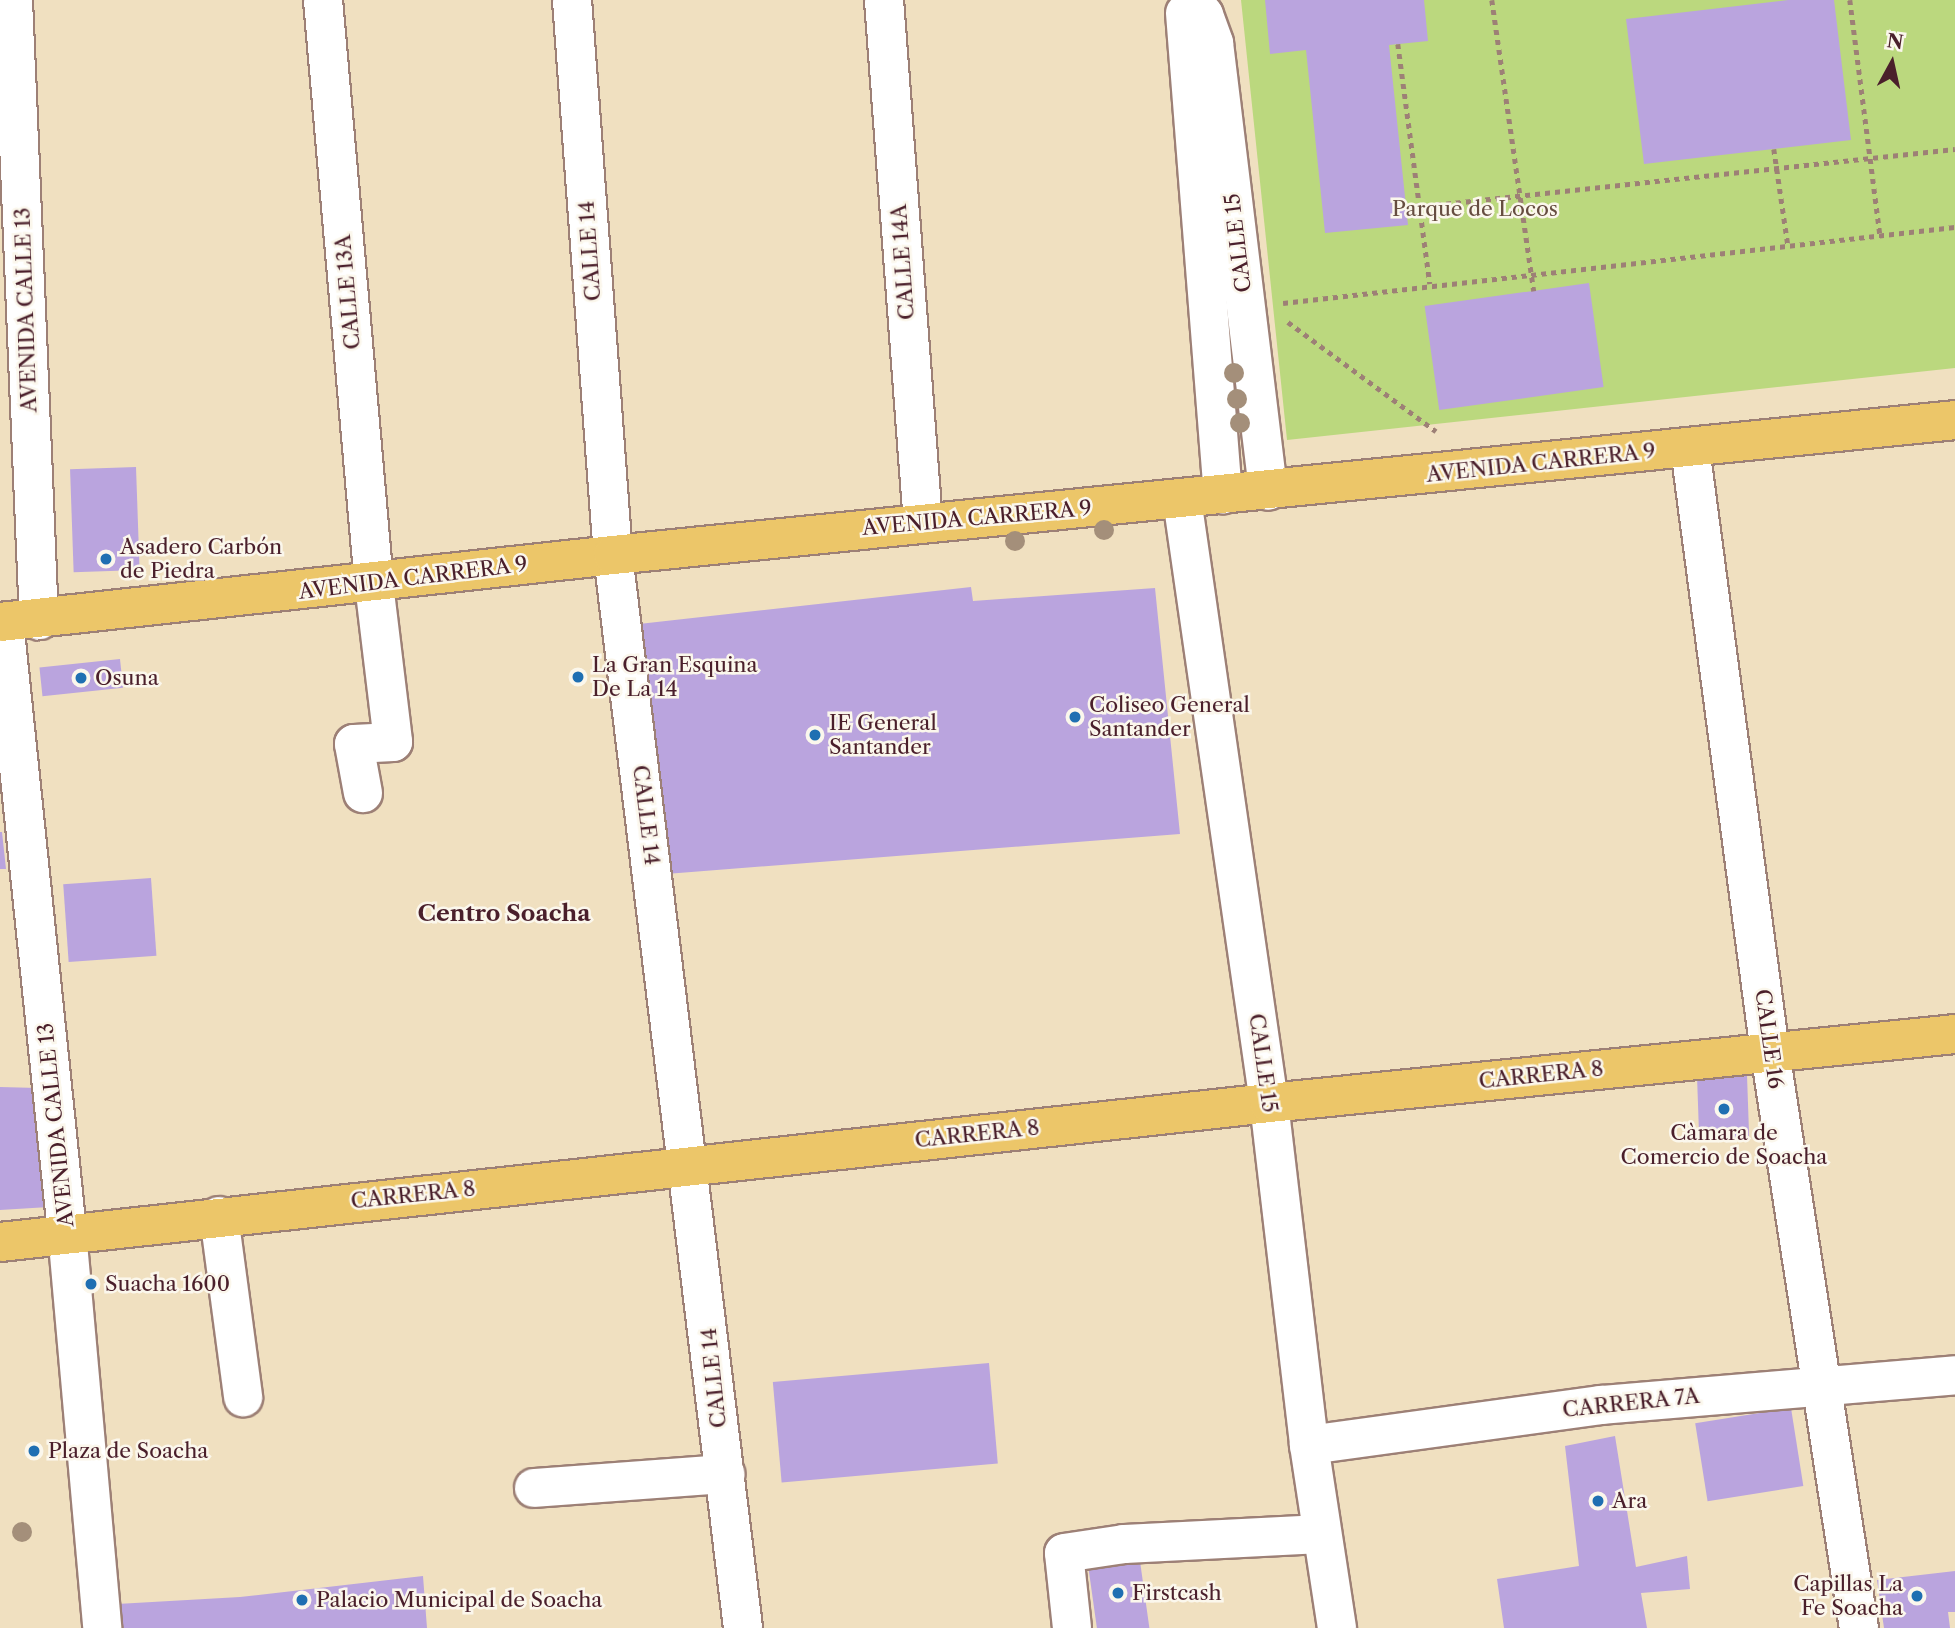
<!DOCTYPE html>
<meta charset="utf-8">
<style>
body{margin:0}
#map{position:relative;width:1955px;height:1628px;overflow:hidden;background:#f0e0c0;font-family:"Libre Caslon Text",serif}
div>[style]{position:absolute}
.green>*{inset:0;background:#bbd87e}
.building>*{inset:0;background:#baa4de;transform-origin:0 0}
.path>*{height:4.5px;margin-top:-2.25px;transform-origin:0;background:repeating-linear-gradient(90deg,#9d8076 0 5px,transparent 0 10px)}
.roads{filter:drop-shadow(2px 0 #9d8076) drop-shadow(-2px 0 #9d8076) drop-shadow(0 2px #9d8076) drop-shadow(0 -2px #9d8076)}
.minor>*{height:38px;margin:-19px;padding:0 19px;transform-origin:19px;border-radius:19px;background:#fff}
.major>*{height:38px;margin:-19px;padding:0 19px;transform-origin:19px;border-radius:19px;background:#ecc669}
.trees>*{width:20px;height:20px;margin:-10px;border-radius:50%;background:#a48f7a}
.dots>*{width:19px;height:19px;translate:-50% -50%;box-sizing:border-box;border:4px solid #fbf7ec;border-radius:50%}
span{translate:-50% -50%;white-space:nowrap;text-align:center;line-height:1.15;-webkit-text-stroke:5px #fbf7ec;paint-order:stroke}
.park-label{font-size:21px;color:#664d40}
.street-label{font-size:21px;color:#4a1f2b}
.poi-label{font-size:21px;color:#4a1f2b}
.left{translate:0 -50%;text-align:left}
.right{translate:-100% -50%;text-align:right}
.neighbourhood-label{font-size:23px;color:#4a1f2b;font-weight:700}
.north{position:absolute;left:1857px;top:28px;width:70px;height:70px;-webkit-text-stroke:5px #fbf7ec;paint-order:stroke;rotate:8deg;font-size:19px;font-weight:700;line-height:28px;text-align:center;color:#4a1f2b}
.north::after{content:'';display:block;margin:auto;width:24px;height:32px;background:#4a1f2b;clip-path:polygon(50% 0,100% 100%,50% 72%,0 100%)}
</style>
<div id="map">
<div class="green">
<i style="clip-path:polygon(1241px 0,1955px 0,1955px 368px,1287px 440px)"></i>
</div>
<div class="building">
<i style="clip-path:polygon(1265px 0,1424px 0,1428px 41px,1389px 45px,1408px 225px,1325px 233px,1306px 50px,1270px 54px)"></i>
<i style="clip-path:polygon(1788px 0,1834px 0,1851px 140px,1644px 164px,1626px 19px)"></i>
<i style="left:1589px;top:283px;width:105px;height:166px;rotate:82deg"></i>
<i style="left:136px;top:467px;width:103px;height:66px;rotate:88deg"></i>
<i style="clip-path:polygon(971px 587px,973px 601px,1155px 588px,1180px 834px,666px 874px,630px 625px)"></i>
<i style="left:120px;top:659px;width:29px;height:81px;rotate:84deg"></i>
<i style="clip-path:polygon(0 832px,2px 832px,6px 869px,0 869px)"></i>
<i style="left:151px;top:878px;width:78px;height:88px;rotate:86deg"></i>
<i style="left:1747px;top:1075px;width:65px;height:50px;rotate:88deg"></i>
<i style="clip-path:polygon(0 1087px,38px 1088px,49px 1207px,0 1210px)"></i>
<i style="left:989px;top:1363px;width:101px;height:217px;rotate:85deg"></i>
<i style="left:1791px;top:1408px;width:79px;height:97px;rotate:81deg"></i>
<i style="clip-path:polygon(1615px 1436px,1636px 1567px,1687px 1556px,1690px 1589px,1641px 1593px,1647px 1628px,1504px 1628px,1497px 1579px,1579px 1566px,1565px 1446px)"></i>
<i style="left:1139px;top:1554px;width:75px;height:52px;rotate:82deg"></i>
<i style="clip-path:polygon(1955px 1571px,1955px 1612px,1948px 1612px,1950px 1628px,1884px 1628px,1877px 1580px)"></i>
<i style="clip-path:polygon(423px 1576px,427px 1628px,119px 1628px,117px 1604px,240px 1597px)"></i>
</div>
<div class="path">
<i style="left:1492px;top:0;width:294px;rotate:81.8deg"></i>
<i style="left:1850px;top:0;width:237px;rotate:82.7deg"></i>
<i style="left:1398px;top:44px;width:242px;rotate:82.4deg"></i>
<i style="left:1774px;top:149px;width:97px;rotate:81.7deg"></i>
<i style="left:1406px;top:208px;width:552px;rotate:-6.13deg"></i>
<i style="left:1283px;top:303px;width:676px;rotate:-6.45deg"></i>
<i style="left:1288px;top:322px;width:184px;rotate:36.4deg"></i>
</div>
<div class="roads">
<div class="minor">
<i style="left:13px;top:0;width:621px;rotate:87.6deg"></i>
<i style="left:323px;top:0;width:586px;rotate:85.01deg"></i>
<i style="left:374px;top:584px;width:159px;rotate:83.1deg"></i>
<i style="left:393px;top:742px;width:39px;rotate:177deg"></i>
<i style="left:354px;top:744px;width:50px;rotate:79.6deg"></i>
<i style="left:572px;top:0;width:557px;rotate:85.78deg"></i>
<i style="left:613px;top:555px;width:1081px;rotate:83.09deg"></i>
<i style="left:884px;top:0;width:524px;rotate:85.74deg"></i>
<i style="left:1192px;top:0;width:19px;rotate:51deg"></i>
<i style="left:1204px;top:15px;width:30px;rotate:70deg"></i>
<i style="left:1214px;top:43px;width:451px;rotate:83.1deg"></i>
<i style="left:1185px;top:13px;width:483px;rotate:85.5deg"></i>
<i style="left:1690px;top:448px;width:609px;rotate:82.46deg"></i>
<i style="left:1770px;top:1052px;width:583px;rotate:81.22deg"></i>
<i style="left:1182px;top:499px;width:610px;rotate:81.8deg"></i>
<i style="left:1269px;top:1103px;width:344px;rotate:83.3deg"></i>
<i style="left:1309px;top:1445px;width:185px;rotate:81.3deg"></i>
<i style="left:4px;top:622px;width:613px;rotate:84.1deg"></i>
<i style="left:67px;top:1232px;width:398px;rotate:84.9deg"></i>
<i style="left:219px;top:1216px;width:183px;rotate:82.4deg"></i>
<i style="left:1309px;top:1445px;width:295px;rotate:-7.8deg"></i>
<i style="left:1601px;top:1405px;width:355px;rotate:-4.8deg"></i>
<i style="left:534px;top:1488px;width:192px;rotate:-4.2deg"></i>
<i style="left:1072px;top:1628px;width:75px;rotate:-96.1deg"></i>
<i style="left:1064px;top:1553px;width:61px;rotate:-8.5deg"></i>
<i style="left:1124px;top:1544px;width:198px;rotate:-2.9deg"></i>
</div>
<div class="major">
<i style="left:0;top:622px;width:617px;rotate:-6.24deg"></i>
<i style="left:613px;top:555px;width:1349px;rotate:-5.74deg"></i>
<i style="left:0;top:1242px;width:1277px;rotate:-6.25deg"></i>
<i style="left:1269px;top:1103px;width:689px;rotate:-5.74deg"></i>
</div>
</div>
<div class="trees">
<i style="left:1234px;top:373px"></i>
<i style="left:1237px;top:399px"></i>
<i style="left:1240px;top:423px"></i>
<i style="left:1104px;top:530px"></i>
<i style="left:1015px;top:541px"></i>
<i style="left:22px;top:1532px"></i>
</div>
<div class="dots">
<i style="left:106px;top:559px;background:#1f6fb2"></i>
<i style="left:578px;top:677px;background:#1f6fb2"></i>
<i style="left:81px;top:678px;background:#1f6fb2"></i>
<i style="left:1075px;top:717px;background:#1f6fb2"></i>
<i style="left:815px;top:735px;background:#1f6fb2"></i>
<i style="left:1724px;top:1109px;background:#1f6fb2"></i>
<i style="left:91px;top:1284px;background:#1f6fb2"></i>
<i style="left:34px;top:1451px;background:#1f6fb2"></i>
<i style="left:1598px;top:1501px;background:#1f6fb2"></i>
<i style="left:1118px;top:1593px;background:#1f6fb2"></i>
<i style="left:1917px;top:1596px;background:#1f6fb2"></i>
<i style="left:302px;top:1600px;background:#1f6fb2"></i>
</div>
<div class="park-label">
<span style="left:1475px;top:209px">Parque de Locos</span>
</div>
<div class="street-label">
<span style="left:1238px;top:243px;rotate:-97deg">CALLE 15</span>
<span style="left:590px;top:251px;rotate:-94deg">CALLE 14</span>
<span style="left:903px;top:262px;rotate:-94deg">CALLE 14A</span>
<span style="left:348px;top:292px;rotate:-95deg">CALLE 13A</span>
<span style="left:26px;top:310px;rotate:-92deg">AVENIDA CALLE 13</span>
<span style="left:1541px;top:463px;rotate:-6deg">AVENIDA CARRERA 9</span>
<span style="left:977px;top:518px;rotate:-5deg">AVENIDA CARRERA 9</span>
<span style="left:413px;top:578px;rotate:-7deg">AVENIDA CARRERA 9</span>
<span style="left:646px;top:815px;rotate:83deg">CALLE 14</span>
<span style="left:1769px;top:1039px;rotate:82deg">CALLE 16</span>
<span style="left:1263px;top:1063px;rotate:82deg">CALLE 15</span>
<span style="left:1541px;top:1075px;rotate:-6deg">CARRERA 8</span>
<span style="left:56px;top:1125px;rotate:-96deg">AVENIDA CALLE 13</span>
<span style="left:977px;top:1134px;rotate:-6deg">CARRERA 8</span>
<span style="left:413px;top:1195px;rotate:-6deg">CARRERA 8</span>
<span style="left:714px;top:1378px;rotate:-96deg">CALLE 14</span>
<span style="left:1631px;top:1403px;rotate:-6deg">CARRERA 7A</span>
</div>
<div class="poi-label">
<span class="left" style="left:120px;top:559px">Asadero Carbón<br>de Piedra</span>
<span class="left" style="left:592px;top:677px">La Gran Esquina<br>De La 14</span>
<span class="left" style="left:95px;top:678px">Osuna</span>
<span class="left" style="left:1089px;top:717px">Coliseo General<br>Santander</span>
<span class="left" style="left:829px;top:735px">IE General<br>Santander</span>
<span style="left:1724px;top:1145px">Càmara de<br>Comercio de Soacha</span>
<span class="left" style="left:105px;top:1284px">Suacha 1600</span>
<span class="left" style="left:48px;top:1451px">Plaza de Soacha</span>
<span class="left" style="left:1612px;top:1501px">Ara</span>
<span class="right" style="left:1903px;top:1596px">Capillas La<br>Fe Soacha</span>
<span class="left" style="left:1132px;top:1593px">Firstcash</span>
<span class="left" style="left:316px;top:1600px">Palacio Municipal de Soacha</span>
</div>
<div class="neighbourhood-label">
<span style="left:504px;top:913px">Centro Soacha</span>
</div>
<div class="north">N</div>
</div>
